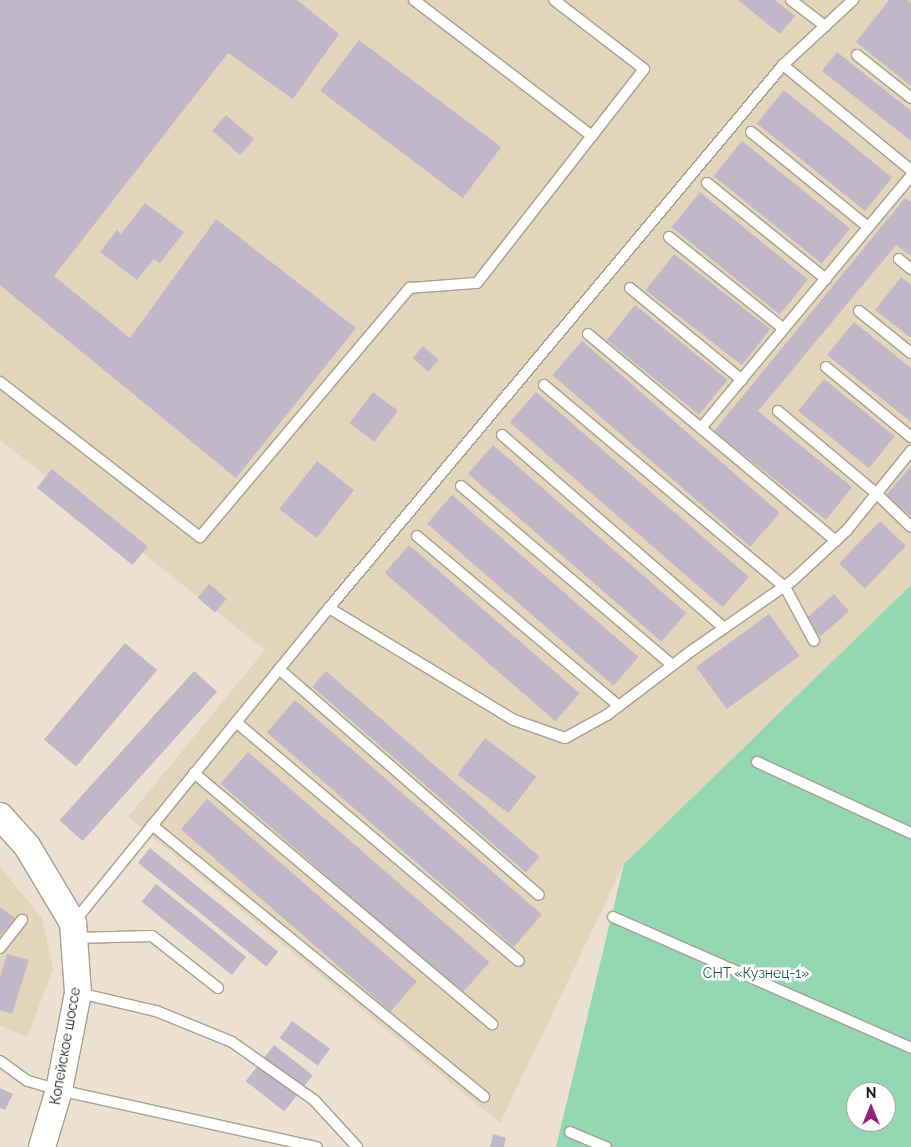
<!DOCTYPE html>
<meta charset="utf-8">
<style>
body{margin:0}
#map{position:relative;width:911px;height:1147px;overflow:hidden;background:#ece1d0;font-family:Raleway,sans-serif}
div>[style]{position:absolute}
.built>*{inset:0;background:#e3d4bc}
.green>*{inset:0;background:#93d8b2}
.building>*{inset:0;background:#c0b8c9;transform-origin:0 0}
.roads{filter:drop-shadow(1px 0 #a99f8e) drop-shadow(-1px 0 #a99f8e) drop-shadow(0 1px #a99f8e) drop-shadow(0 -1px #a99f8e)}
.service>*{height:10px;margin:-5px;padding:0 5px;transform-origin:5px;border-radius:5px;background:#fff}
.tertiary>*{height:26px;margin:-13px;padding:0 13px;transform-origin:13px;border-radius:13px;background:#fff}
span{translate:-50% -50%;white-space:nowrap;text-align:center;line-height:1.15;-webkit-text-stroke:5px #fff;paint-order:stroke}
.park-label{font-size:14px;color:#1f573c}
.street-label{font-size:14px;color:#1d1913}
.north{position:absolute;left:846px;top:1082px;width:50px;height:50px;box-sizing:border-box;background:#fff;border:1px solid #a5a3a1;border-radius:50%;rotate:0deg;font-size:14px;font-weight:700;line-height:20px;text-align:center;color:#1d1913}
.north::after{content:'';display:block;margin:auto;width:18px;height:22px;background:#9a1f78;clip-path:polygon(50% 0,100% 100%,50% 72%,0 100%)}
</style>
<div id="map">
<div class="built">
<i style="clip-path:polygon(0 0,911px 0,911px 585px,624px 864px,500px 1123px,128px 817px,265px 650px,0 440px)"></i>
<i style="clip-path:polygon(0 867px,42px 918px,53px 969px,27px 1038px,0 1025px)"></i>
</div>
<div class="green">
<i style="clip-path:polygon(evenodd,911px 585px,911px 1147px,556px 1147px,624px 864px,911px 585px,856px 1092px,886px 1092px,886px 1122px,856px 1122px,856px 1092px)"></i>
</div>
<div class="building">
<i style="clip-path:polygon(0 0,297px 0,339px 34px,293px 99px,228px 53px,54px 276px,130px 338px,216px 219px,356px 328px,236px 478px,0 285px)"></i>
<i style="clip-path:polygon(738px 0,775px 0,795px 16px,780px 34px)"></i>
<i style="clip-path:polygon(889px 0,907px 0,911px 3px,911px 86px,856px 42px)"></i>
<i style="left:359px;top:40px;width:178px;height:64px;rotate:37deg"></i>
<i style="clip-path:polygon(837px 52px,911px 111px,911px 141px,822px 71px)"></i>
<i style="left:784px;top:90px;width:139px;height:43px;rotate:39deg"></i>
<i style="left:226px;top:115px;width:37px;height:21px;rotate:41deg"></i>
<i style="left:742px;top:141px;width:139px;height:45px;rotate:39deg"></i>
<i style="left:700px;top:192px;width:139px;height:45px;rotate:39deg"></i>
<i style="clip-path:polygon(905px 198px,911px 202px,911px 256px,896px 245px,758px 411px,852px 487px,826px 520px,714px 431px)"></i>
<i style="clip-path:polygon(145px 203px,184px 232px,160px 263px,154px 259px,137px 280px,100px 252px,117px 230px,121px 234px)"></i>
<i style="left:674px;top:254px;width:122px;height:46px;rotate:38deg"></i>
<i style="clip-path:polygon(901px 277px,911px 285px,911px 338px,875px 310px)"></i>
<i style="left:635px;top:305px;width:119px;height:45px;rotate:39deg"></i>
<i style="clip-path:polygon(854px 322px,911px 368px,911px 422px,827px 355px)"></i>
<i style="left:582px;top:341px;width:262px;height:45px;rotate:41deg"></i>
<i style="left:423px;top:346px;width:21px;height:16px;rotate:41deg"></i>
<i style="left:824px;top:379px;width:91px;height:41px;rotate:39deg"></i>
<i style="left:373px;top:392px;width:31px;height:39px;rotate:37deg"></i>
<i style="left:536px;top:392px;width:282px;height:40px;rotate:41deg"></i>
<i style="left:493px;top:445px;width:256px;height:38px;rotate:41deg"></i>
<i style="left:317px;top:461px;width:47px;height:61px;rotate:38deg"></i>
<i style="clip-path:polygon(911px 466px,911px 516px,886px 495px)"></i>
<i style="left:52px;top:469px;width:123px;height:24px;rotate:39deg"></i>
<i style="left:452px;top:495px;width:247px;height:38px;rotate:41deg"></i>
<i style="left:880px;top:521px;width:36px;height:59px;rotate:44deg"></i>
<i style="left:409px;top:545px;width:226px;height:37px;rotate:41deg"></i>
<i style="left:209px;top:584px;width:23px;height:18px;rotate:40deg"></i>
<i style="left:834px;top:594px;width:23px;height:38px;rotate:49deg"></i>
<i style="left:769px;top:614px;width:52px;height:90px;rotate:54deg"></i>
<i style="left:125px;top:643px;width:42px;height:126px;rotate:40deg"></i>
<i style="left:194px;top:671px;width:31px;height:201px;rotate:42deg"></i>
<i style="left:326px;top:671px;width:283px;height:21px;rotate:41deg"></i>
<i style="left:295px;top:700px;width:327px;height:43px;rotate:41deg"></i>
<i style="left:485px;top:738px;width:64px;height:46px;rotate:37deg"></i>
<i style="left:248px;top:752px;width:320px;height:42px;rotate:41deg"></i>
<i style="left:207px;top:799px;width:278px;height:40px;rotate:41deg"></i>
<i style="left:150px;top:848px;width:165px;height:19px;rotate:39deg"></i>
<i style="left:156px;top:884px;width:116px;height:23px;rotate:39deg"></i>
<i style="clip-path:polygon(0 907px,15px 918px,0 936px)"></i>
<i style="clip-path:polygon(7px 954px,29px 960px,12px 1014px,0 1010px,0 977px)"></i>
<i style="left:292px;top:1021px;width:47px;height:21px;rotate:36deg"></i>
<i style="left:274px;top:1045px;width:49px;height:46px;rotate:38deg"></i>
<i style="clip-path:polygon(0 1088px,13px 1094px,5px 1110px,0 1108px)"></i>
<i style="clip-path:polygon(493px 1134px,506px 1138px,504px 1147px,490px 1147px)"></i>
</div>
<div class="roads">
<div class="service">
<i style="left:414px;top:0;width:224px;rotate:37.4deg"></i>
<i style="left:791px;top:0;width:43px;rotate:37.4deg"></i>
<i style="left:857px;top:55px;width:69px;rotate:38.5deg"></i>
<i style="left:783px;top:65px;width:166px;rotate:39.4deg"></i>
<i style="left:751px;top:132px;width:151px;rotate:39.1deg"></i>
<i style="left:707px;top:183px;width:153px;rotate:38.9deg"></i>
<i style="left:669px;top:237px;width:147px;rotate:38.7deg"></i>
<i style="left:899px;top:259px;width:16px;rotate:40deg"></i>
<i style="left:630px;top:288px;width:145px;rotate:39.4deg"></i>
<i style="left:859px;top:311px;width:67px;rotate:38.9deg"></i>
<i style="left:588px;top:334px;width:147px;rotate:39.8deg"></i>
<i style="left:826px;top:367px;width:110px;rotate:39.5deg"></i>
<i style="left:0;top:382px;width:253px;rotate:37.8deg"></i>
<i style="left:200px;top:537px;width:326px;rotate:-49.9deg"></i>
<i style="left:410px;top:288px;width:67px;rotate:-4.3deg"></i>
<i style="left:477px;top:283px;width:271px;rotate:-52deg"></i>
<i style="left:644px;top:69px;width:113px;rotate:-142.5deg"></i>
<i style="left:544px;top:385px;width:314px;rotate:40deg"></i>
<i style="left:785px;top:587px;width:61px;rotate:61.8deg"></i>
<i style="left:778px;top:411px;width:129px;rotate:40deg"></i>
<i style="left:877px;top:494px;width:47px;rotate:44.1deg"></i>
<i style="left:502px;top:435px;width:294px;rotate:41deg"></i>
<i style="left:461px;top:486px;width:277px;rotate:40.3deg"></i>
<i style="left:417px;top:536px;width:264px;rotate:40.1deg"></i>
<i style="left:836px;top:541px;width:176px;rotate:-140.1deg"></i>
<i style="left:701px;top:428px;width:328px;rotate:-50.2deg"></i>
<i style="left:329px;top:608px;width:216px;rotate:31.2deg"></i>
<i style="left:514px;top:720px;width:54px;rotate:19.4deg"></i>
<i style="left:565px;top:738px;width:48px;rotate:-28.7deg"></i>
<i style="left:607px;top:715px;width:109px;rotate:-37.2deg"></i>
<i style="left:694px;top:649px;width:119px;rotate:-34.8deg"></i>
<i style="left:792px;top:581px;width:75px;rotate:-42.8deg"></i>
<i style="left:847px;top:530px;width:102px;rotate:-51deg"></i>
<i style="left:279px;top:669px;width:344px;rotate:41deg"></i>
<i style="left:236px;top:722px;width:370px;rotate:40.2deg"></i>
<i style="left:757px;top:762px;width:170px;rotate:24.8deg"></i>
<i style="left:194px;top:773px;width:390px;rotate:40.1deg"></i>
<i style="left:152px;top:825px;width:429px;rotate:39.3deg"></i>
<i style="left:613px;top:917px;width:326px;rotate:23.7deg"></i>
<i style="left:73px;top:923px;width:406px;rotate:-50.9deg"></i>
<i style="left:329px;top:608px;width:708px;rotate:-50.1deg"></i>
<i style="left:783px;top:65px;width:96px;rotate:-42.9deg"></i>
<i style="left:75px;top:938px;width:77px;rotate:-1.5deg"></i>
<i style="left:152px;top:936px;width:84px;rotate:38.2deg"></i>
<i style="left:0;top:948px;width:36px;rotate:-52deg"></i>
<i style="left:79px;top:993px;width:79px;rotate:13.2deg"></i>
<i style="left:156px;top:1011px;width:82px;rotate:22.2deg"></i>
<i style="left:232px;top:1042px;width:100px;rotate:35.3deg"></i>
<i style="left:314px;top:1100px;width:64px;rotate:47.5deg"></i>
<i style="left:0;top:1061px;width:34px;rotate:36deg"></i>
<i style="left:28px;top:1081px;width:32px;rotate:16deg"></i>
<i style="left:59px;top:1090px;width:264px;rotate:12.5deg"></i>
<i style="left:570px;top:1132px;width:39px;rotate:23deg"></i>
</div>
<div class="tertiary">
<i style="left:0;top:816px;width:40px;rotate:48deg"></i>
<i style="left:27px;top:846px;width:90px;rotate:59.1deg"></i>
<i style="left:73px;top:923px;width:70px;rotate:85.9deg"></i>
<i style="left:78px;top:993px;width:99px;rotate:101.1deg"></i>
<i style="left:59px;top:1090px;width:59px;rotate:106.6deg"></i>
</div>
</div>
<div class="park-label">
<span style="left:756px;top:973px">СНТ «Кузнец-1»</span>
</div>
<div class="street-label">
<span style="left:65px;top:1046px;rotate:-80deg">Копейское шоссе</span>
</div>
<div class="north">N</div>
</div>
